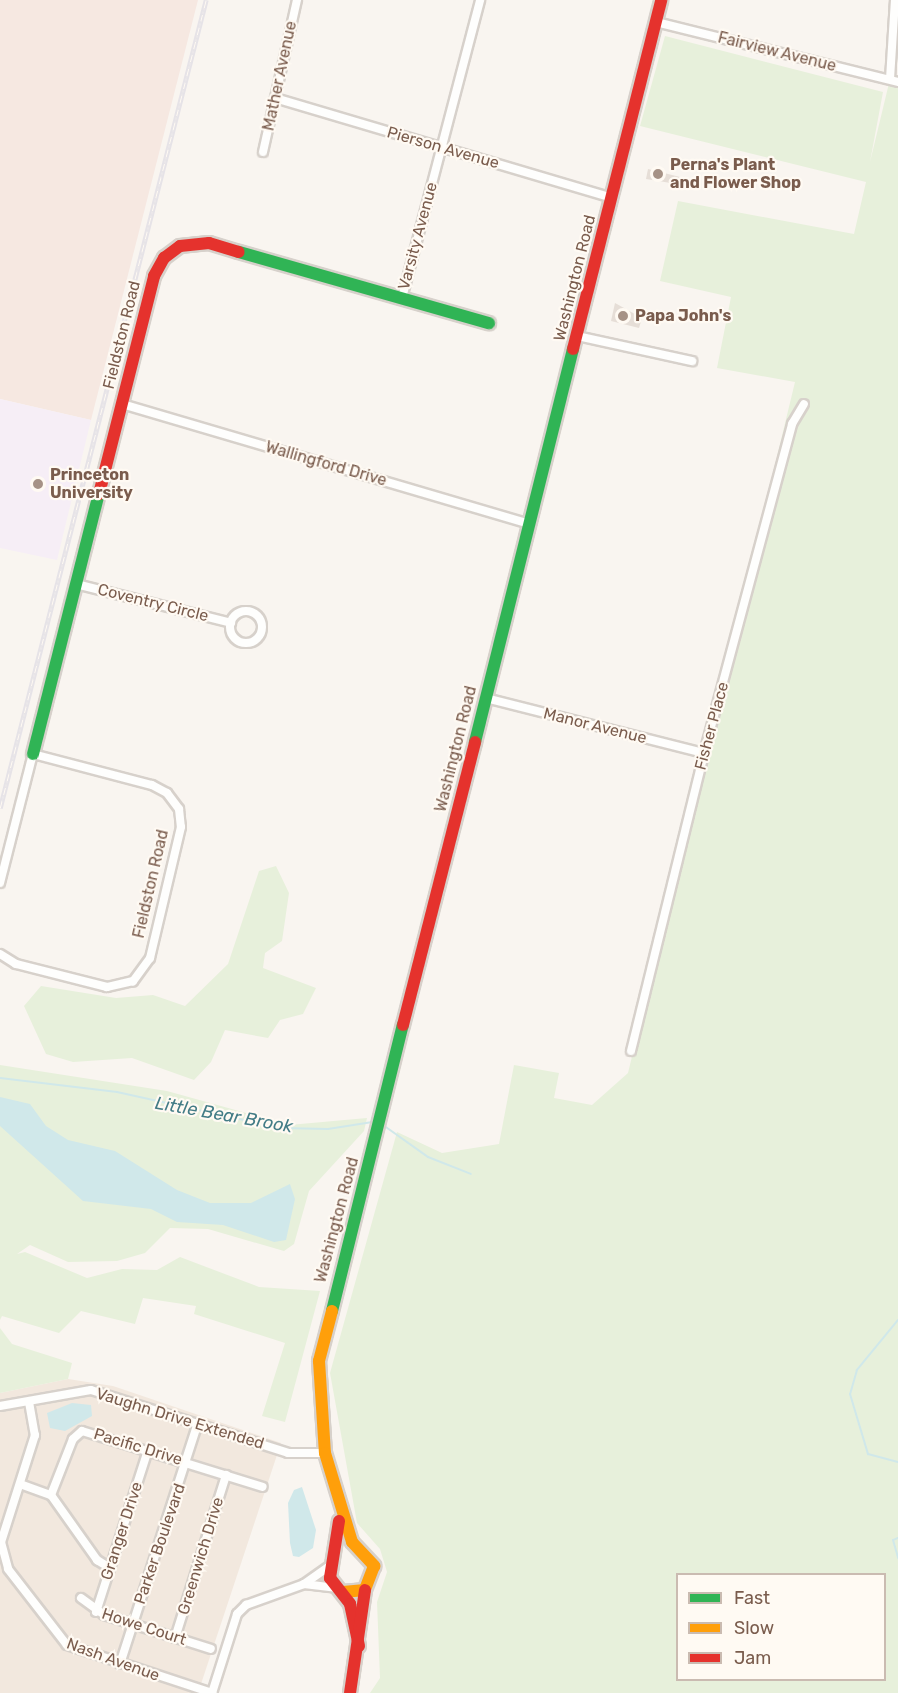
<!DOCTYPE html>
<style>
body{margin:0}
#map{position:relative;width:898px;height:1693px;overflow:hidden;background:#f9f5f0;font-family:Rubik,sans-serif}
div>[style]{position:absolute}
.residential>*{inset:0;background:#f2e8de}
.commercial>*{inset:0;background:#f6e8e1}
.education>*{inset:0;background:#f6eef6}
.green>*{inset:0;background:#e7f0db}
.water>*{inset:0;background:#d0e8ea}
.stream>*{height:2px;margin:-1px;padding:0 1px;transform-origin:1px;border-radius:1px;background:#d0e8ea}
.building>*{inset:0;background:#e6ded7}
.roads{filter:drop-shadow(2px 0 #d7d1cb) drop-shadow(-2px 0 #d7d1cb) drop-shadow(0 2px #d7d1cb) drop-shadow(0 -2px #d7d1cb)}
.street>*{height:8px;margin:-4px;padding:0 4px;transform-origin:4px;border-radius:4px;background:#fefefd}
.street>.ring{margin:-4px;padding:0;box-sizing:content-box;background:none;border:8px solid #fefefd;border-radius:50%}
.fast>*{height:12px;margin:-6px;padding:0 6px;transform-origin:6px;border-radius:6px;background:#30b455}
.slow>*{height:12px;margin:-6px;padding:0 6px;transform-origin:6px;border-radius:6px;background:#ff9f0a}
.jam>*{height:12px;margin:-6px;padding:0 6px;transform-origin:6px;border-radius:6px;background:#e5322d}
.rail>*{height:4.5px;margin-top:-2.25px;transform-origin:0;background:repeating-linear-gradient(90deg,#fffaf3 0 7px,#e6e3e7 0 14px);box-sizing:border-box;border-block:2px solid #e6e3e7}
.dots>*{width:16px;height:16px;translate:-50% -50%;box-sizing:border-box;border:3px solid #fffaf3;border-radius:50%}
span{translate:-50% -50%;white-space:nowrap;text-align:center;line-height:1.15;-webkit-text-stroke:4.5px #fffaf3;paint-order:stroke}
.street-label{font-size:16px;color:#7a5c4d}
.poi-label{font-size:16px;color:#7a5c4d;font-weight:700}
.left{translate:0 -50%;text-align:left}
.water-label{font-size:18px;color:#437c86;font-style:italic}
.legend{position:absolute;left:676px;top:1573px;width:210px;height:108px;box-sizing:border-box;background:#fffaf3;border:2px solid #cabbb1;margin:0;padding:8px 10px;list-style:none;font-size:18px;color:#7a5c4d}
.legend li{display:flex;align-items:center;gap:12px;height:30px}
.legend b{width:30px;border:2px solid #cabbb1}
</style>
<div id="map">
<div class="residential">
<i style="clip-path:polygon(68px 1379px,113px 1386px,281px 1443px,198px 1693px,0 1693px,0 1393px)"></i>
</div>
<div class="commercial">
<i style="clip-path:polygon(0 0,198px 0,91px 420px,0 399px)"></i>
</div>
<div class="education">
<i style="clip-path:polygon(0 399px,91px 420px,57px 560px,0 548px)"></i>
</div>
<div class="green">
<i style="clip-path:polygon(evenodd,665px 36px,883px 92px,870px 162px,890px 79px,898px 82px,898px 1693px,370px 1693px,380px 1678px,377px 1602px,387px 1572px,380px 1549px,357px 1523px,330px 1373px,397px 1132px,442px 1153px,499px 1144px,514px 1065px,559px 1073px,554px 1098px,592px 1105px,628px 1073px,795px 382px,717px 368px,731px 297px,660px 281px,678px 201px,854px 234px,866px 182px,640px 126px,665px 36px,678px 1574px,884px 1574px,884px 1680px,678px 1680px,678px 1574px)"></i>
<i style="clip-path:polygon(276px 866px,289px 893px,282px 941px,265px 953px,263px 968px,316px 988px,303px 1014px,280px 1020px,268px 1038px,225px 1030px,211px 1062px,194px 1080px,132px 1058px,73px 1062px,46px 1054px,24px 1006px,41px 986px,116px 998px,153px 995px,185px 1006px,228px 964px,259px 871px)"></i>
<i style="clip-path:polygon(0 1065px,167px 1091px,289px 1125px,367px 1118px,364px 1131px,309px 1191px,294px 1244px,284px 1251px,208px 1229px,170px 1228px,145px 1253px,117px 1261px,68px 1262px,30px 1245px,17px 1254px,25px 1252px,87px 1278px,122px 1269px,157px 1270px,180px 1257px,259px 1287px,320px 1291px,285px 1422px,262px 1416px,285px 1343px,194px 1314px,196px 1306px,143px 1298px,135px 1324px,81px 1311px,59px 1333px,2px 1316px,0 1320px)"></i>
<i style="clip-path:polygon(0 1328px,12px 1344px,72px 1363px,68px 1379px,0 1393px)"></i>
</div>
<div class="water">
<i style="clip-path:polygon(0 1097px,30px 1104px,46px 1126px,68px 1140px,115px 1151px,177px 1190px,210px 1203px,251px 1203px,290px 1184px,295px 1199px,286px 1240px,274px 1242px,223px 1225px,177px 1222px,151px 1209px,83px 1201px,0 1126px)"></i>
<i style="clip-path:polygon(72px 1403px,91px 1405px,92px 1416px,65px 1431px,50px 1428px,47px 1413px)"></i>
<i style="clip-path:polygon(302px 1487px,316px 1530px,313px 1548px,299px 1557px,293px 1556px,290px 1543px,288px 1503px,294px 1490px)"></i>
</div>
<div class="stream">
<i style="left:0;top:1078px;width:118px;rotate:6.8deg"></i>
<i style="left:117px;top:1092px;width:166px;rotate:12.5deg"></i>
<i style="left:279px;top:1128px;width:49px;rotate:1.2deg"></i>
<i style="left:328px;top:1129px;width:45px;rotate:-9deg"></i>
<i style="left:383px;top:1125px;width:55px;rotate:35.4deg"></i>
<i style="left:428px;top:1157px;width:46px;rotate:21.6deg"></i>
<i style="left:898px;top:1320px;width:65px;rotate:129.4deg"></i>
<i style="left:857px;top:1370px;width:25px;rotate:106deg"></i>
<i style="left:850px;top:1394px;width:63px;rotate:73.3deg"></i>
<i style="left:868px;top:1454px;width:31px;rotate:15deg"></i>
<i style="left:898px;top:1538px;width:5px;rotate:158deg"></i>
<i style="left:893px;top:1540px;width:19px;rotate:74deg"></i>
</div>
<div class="building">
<i style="clip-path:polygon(648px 169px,684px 178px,683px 185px,646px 179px)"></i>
<i style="clip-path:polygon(615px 303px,642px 318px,639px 328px,611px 321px)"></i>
</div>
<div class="roads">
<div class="street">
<i style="left:656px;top:22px;width:249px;rotate:13.9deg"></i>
<i style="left:890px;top:79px;width:79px;rotate:-86.4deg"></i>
<i style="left:275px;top:98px;width:352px;rotate:16.5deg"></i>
<i style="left:263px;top:152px;width:156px;rotate:-77.4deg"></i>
<i style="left:402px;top:298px;width:308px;rotate:-75.3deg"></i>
<i style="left:577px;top:336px;width:118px;rotate:12.3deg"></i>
<i style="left:122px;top:404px;width:425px;rotate:16.4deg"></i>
<i style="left:76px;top:584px;width:160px;rotate:14.1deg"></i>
<i class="ring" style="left:230px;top:611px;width:24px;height:24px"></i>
<i style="left:486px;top:698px;width:225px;rotate:14.2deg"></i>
<i style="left:0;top:883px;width:133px;rotate:-75.7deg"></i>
<i style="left:33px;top:754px;width:123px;rotate:14.6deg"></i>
<i style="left:152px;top:785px;width:17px;rotate:28deg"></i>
<i style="left:167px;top:793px;width:20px;rotate:53deg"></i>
<i style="left:179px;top:809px;width:18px;rotate:84deg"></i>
<i style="left:181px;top:827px;width:135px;rotate:103.3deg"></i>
<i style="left:150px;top:958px;width:29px;rotate:126deg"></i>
<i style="left:133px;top:981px;width:27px;rotate:167deg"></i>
<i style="left:107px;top:987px;width:94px;rotate:-165.8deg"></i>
<i style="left:16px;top:964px;width:19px;rotate:-148deg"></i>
<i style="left:631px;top:1051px;width:307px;rotate:-76.2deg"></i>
<i style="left:704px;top:753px;width:341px;rotate:-75deg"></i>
<i style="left:792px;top:424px;width:23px;rotate:-59deg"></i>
<i style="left:29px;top:1402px;width:34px;rotate:80deg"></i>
<i style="left:35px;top:1435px;width:112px;rotate:107.6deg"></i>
<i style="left:1px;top:1542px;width:28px;rotate:75deg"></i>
<i style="left:8px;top:1569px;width:96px;rotate:52.2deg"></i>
<i style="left:67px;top:1645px;width:153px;rotate:18.3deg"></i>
<i style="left:0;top:1406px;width:92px;rotate:-10deg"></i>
<i style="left:91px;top:1390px;width:207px;rotate:17.7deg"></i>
<i style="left:288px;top:1453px;width:37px"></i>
<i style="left:20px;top:1484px;width:33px;rotate:20deg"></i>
<i style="left:51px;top:1495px;width:80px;rotate:54.7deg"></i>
<i style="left:97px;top:1560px;width:15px;rotate:32deg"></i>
<i style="left:51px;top:1495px;width:60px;rotate:-68.6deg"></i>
<i style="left:73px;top:1439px;width:12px;rotate:-42deg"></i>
<i style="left:82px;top:1431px;width:189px;rotate:17.2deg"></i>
<i style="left:304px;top:1584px;width:32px;rotate:7deg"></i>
<i style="left:81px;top:1598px;width:29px;rotate:36deg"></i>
<i style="left:104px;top:1615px;width:112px;rotate:17.6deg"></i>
<i style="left:96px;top:1612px;width:170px;rotate:-72.2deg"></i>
<i style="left:175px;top:1638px;width:171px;rotate:-72.6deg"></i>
<i style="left:120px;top:1664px;width:253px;rotate:-72.1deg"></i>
<i style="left:212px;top:1693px;width:83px;rotate:-72.4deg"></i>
<i style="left:237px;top:1614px;width:13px;rotate:-45deg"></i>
<i style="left:246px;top:1605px;width:62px;rotate:-19.9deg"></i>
<i style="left:304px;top:1584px;width:32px;rotate:-35deg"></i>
</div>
<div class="fast">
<i style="left:239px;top:252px;width:260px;rotate:15.9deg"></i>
<i style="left:475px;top:742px;width:405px;rotate:-76deg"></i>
<i style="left:33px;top:754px;width:268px;rotate:-75.8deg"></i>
<i style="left:332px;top:1311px;width:295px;rotate:-76.1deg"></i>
</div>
<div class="slow">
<i style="left:332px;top:1311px;width:52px;rotate:104.6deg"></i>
<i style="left:319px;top:1361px;width:92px;rotate:86.3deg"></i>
<i style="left:325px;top:1453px;width:93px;rotate:73.1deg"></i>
<i style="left:352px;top:1542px;width:33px;rotate:47deg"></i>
<i style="left:374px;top:1566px;width:26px;rotate:111deg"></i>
<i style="left:365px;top:1590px;width:22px;rotate:175deg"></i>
</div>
<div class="jam">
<i style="left:573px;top:349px;width:360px;rotate:-75.8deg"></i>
<i style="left:99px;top:494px;width:225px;rotate:-75.8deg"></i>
<i style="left:154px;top:276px;width:21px;rotate:-61deg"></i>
<i style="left:164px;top:258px;width:20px;rotate:-37deg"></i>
<i style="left:180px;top:246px;width:29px;rotate:-6deg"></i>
<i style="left:209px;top:243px;width:31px;rotate:17deg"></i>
<i style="left:403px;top:1025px;width:292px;rotate:-75.7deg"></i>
<i style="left:339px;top:1521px;width:58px;rotate:99deg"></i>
<i style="left:330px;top:1578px;width:33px;rotate:52deg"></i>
<i style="left:350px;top:1604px;width:43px;rotate:77.9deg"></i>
<i style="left:350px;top:1693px;width:104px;rotate:-81.7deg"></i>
</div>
</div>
<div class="rail">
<i style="left:0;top:808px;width:834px;rotate:-75.7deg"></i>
</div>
<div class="dots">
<i style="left:658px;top:174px;background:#a69286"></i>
<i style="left:623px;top:316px;background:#a69286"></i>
<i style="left:38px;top:484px;background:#a69286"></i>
</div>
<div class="street-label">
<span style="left:777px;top:52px;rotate:14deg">Fairview Avenue</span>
<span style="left:280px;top:76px;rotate:-78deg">Mather Avenue</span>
<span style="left:443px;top:148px;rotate:16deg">Pierson Avenue</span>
<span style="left:418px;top:236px;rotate:-75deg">Varsity Avenue</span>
<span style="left:575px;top:278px;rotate:-76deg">Washington Road</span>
<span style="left:122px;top:335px;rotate:-76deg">Fieldston Road</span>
<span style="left:326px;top:464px;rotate:16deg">Wallingford Drive</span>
<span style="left:153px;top:603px;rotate:14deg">Coventry Circle</span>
<span style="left:595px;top:726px;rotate:14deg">Manor Avenue</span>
<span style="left:712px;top:726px;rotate:-75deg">Fisher Place</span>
<span style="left:456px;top:749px;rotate:-76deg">Washington Road</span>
<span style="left:151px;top:884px;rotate:-77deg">Fieldston Road</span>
<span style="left:337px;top:1220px;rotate:-75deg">Washington Road</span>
<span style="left:180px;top:1419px;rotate:17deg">Vaughn Drive Extended</span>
<span style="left:138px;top:1447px;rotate:17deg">Pacific Drive</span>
<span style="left:122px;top:1531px;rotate:-72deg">Granger Drive</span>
<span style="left:160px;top:1544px;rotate:-71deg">Parker Boulevard</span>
<span style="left:201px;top:1556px;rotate:-73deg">Greenwich Drive</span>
<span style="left:144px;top:1627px;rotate:18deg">Howe Court</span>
<span style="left:113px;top:1660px;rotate:20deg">Nash Avenue</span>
</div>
<div class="poi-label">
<span class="left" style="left:670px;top:174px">Perna's Plant<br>and Flower Shop</span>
<span class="left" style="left:635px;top:316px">Papa John's</span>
<span class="left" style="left:50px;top:484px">Princeton<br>University</span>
</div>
<div class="water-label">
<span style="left:224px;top:1115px;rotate:10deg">Little Bear Brook</span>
</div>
<ul class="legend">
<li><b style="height:8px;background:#30b455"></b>Fast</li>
<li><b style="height:8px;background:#ff9f0a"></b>Slow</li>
<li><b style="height:8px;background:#e5322d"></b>Jam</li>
</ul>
</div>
